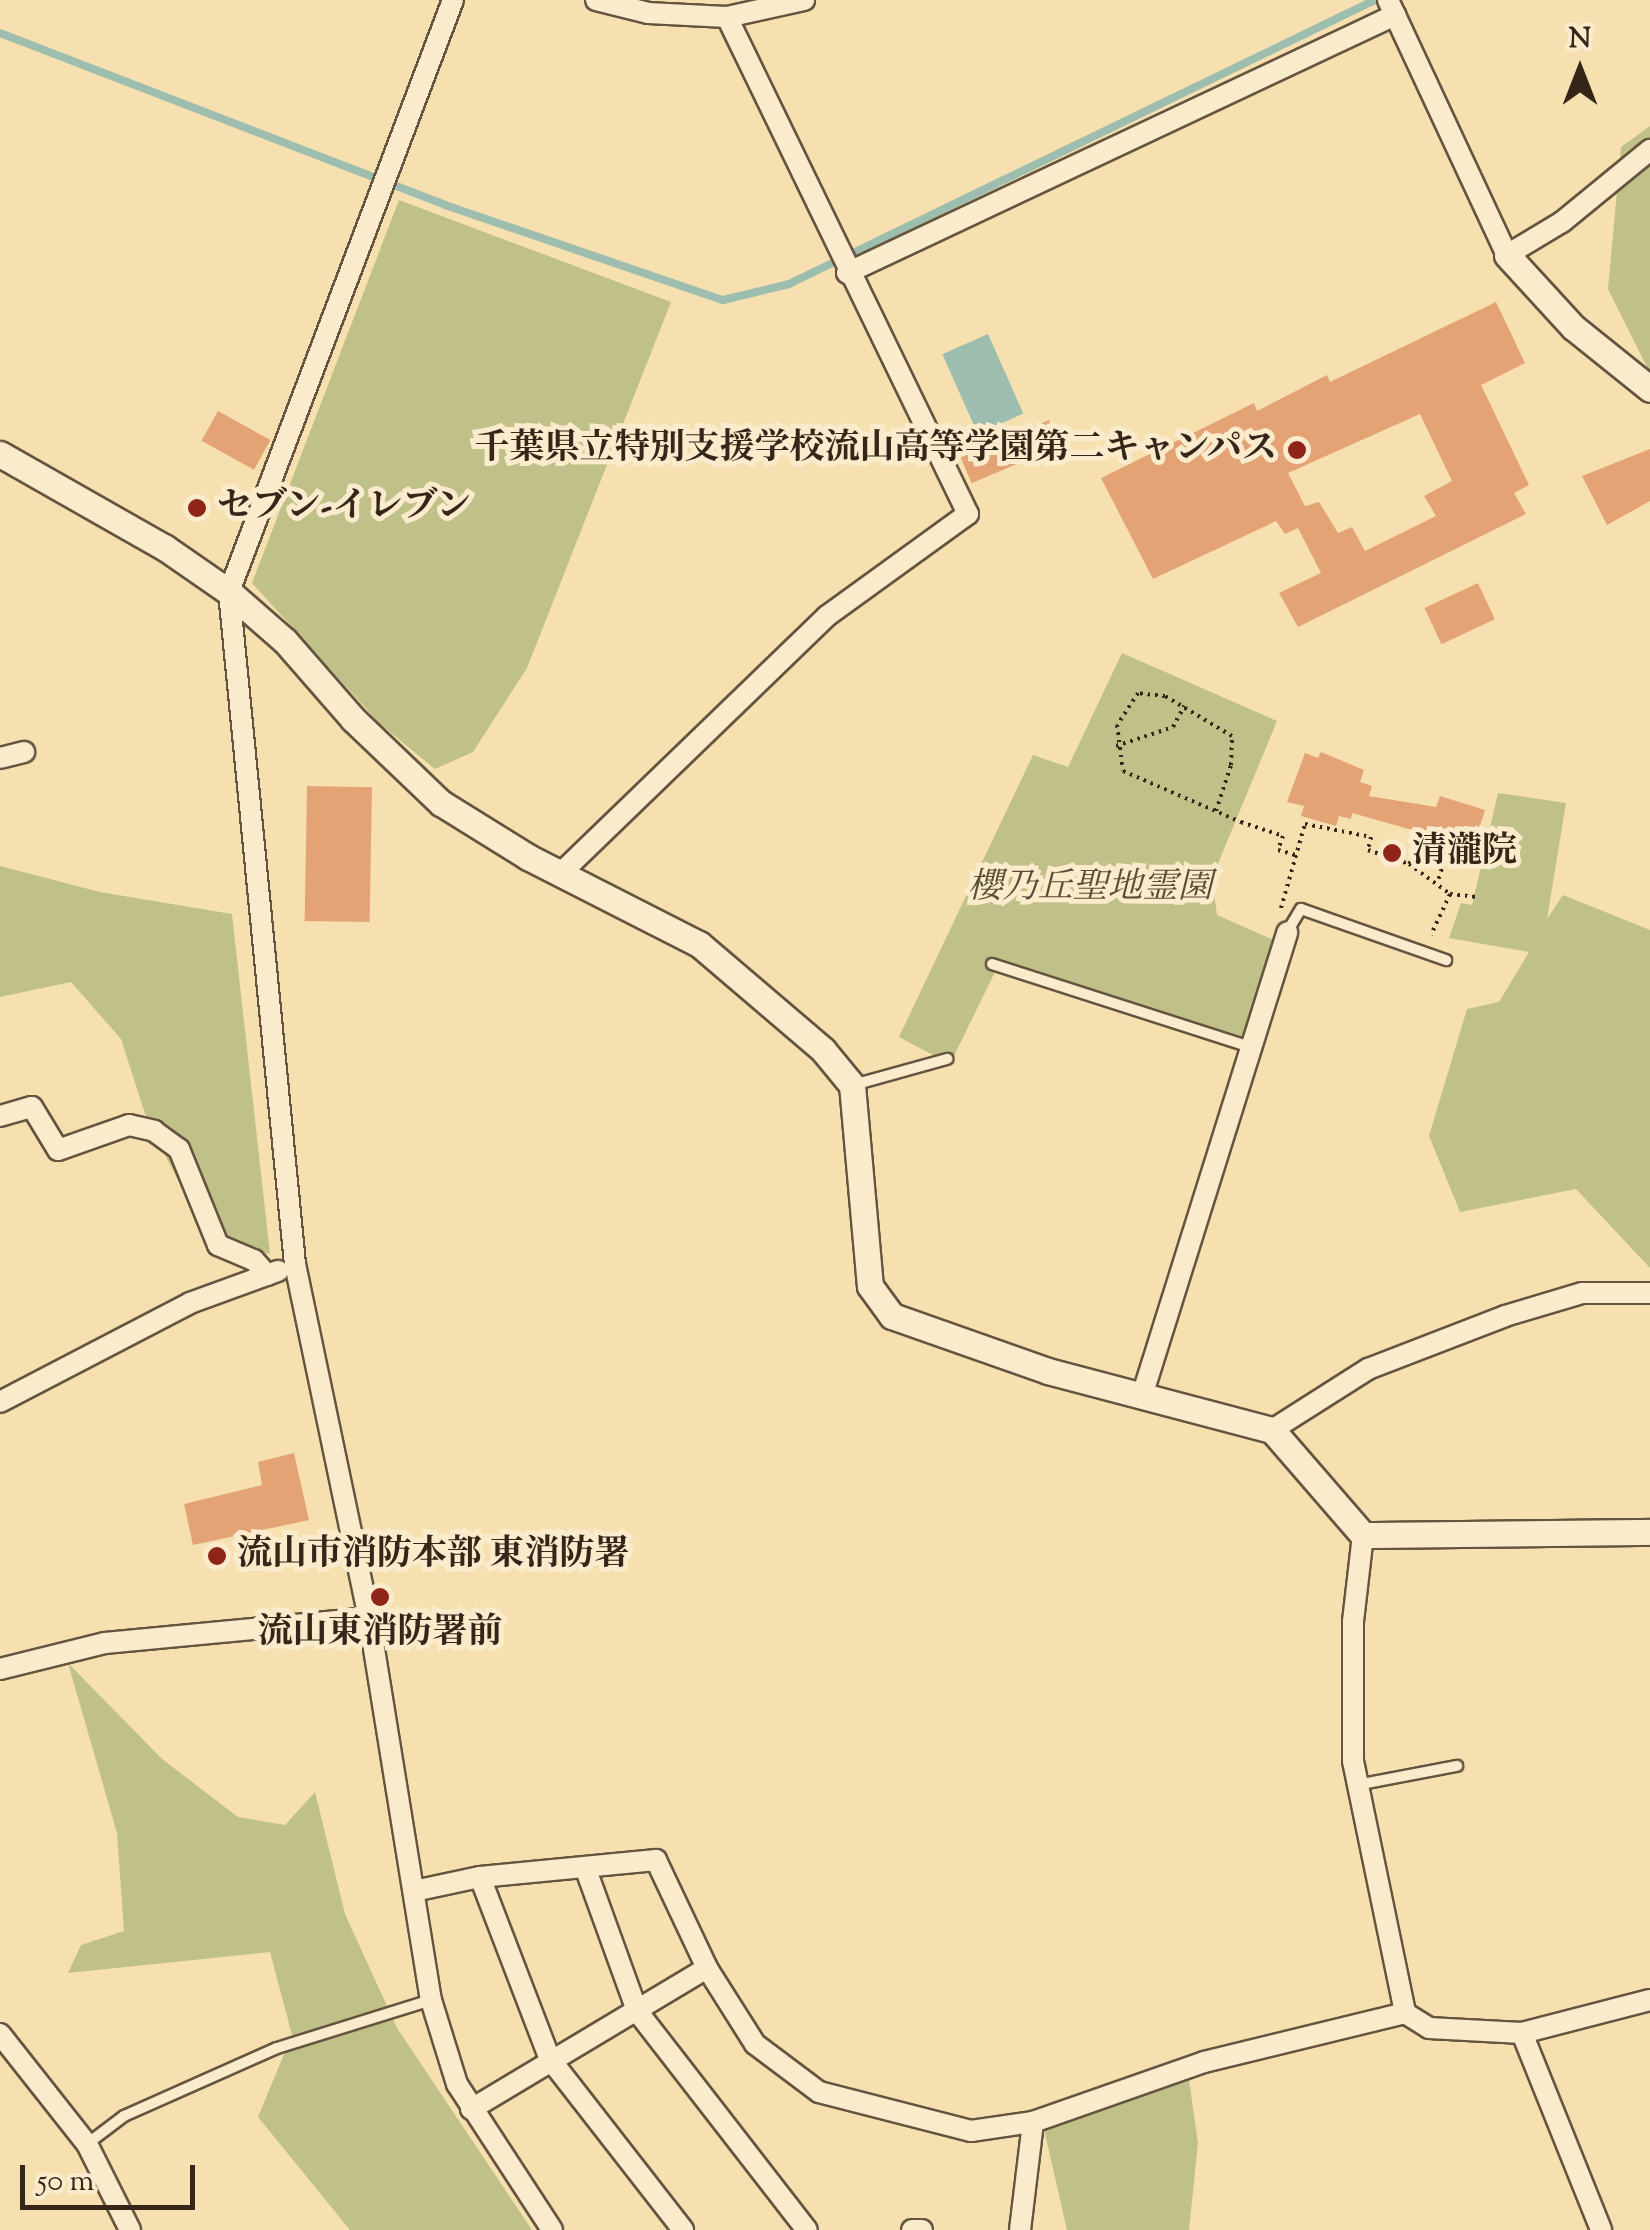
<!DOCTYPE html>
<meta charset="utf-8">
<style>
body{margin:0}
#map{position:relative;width:1650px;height:2230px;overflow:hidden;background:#f6e0b0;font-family:"Sorts Mill Goudy","Noto Serif JP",serif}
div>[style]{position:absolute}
.green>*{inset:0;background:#c0c188}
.water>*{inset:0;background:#9dbdaf;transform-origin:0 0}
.stream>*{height:8px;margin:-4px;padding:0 4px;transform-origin:4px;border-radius:4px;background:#9dbdaf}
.building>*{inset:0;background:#e4a375;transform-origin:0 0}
.path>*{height:4px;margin-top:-2px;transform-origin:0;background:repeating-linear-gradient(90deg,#352619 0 2.5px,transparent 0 7.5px)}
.roads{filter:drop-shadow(2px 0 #65543f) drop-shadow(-2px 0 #65543f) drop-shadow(0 2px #65543f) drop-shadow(0 -2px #65543f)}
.service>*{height:10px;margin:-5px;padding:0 5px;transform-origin:5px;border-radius:5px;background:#f9ebcc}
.minor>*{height:20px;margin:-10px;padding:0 10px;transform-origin:10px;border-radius:10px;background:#f9ebcc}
.tertiary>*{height:25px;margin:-12.5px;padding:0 12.5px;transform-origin:12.5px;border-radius:12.5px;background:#f9ebcc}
.dots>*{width:28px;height:28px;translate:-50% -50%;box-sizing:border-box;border:5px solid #f9ebcc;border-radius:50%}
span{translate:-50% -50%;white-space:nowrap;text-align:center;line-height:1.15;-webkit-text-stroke:10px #f9ebcc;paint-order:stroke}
.poi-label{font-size:35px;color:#352619;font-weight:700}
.right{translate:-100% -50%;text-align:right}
.left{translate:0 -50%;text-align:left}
.park-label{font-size:35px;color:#584d35;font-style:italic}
.north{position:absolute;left:1530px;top:20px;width:100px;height:100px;-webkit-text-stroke:8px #f9ebcc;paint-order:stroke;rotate:0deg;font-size:28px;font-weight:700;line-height:40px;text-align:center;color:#352619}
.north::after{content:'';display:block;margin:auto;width:35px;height:45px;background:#352619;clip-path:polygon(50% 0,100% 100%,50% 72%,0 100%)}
.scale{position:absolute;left:20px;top:2165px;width:175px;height:45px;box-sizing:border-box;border:5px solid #352619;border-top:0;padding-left:12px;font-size:30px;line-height:35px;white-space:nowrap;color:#352619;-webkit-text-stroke:8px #f9ebcc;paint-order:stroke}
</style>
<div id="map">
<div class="green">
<i style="clip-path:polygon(1650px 126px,1650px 373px,1608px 289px,1621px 147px)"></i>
<i style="clip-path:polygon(399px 200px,671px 302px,527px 668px,473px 752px,435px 769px,379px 723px,252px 583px)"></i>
<i style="clip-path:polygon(1122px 653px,1277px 721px,1212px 878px,1217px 915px,1276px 941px,1238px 1051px,996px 970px,950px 1064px,899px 1037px,1033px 755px,1068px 767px)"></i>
<i style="clip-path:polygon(1498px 793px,1566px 803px,1547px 919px,1563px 895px,1650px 930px,1650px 1268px,1576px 1189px,1460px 1212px,1429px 1136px,1467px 1009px,1499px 1002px,1529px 952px,1449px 938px,1461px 903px,1472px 905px)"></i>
<i style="clip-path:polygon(0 866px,100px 892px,232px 914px,270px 1254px,208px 1237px,148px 1123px,121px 1039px,71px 982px,0 997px)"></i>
<i style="clip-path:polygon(68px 1663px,162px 1759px,238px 1817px,285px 1825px,315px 1792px,345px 1914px,397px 2028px,532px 2230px,350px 2230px,258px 2117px,292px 2035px,270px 1952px,68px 1973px,81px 1945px,124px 1931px,117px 1833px)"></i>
<i style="clip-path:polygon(1189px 2080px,1198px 2143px,1189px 2230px,1067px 2230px,1044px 2129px)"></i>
</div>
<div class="water">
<i style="left:988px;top:334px;width:87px;height:50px;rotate:66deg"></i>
</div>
<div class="stream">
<i style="left:0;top:33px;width:477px;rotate:21.1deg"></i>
<i style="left:445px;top:205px;width:294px;rotate:18.9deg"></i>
<i style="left:723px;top:300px;width:68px;rotate:-13.6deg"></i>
<i style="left:789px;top:284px;width:651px;rotate:-25.86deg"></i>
</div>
<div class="building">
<i style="clip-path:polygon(evenodd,1496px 302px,1525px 363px,1481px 385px,1529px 485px,1514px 493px,1526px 514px,1298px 627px,1279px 593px,1321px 573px,1298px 528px,1285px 534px,1276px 521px,1153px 579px,1101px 478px,1254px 403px,1257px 411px,1327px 375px,1330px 382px,1496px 302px,1420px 414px,1452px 481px,1424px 496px,1436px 516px,1365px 551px,1352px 527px,1338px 533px,1319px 502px,1305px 506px,1288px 473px,1420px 414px)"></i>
<i style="left:218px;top:411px;width:60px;height:34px;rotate:29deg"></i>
<i style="left:1049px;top:420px;width:28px;height:96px;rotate:67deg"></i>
<i style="clip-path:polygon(1650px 449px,1650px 501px,1607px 525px,1582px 476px)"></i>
<i style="left:1478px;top:583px;width:40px;height:59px;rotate:65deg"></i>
<i style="clip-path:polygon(1321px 752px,1364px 770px,1360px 782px,1372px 786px,1369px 796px,1436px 807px,1440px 796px,1485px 810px,1473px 847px,1352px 813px,1351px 819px,1339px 816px,1336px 826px,1301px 816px,1304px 806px,1287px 802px,1305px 753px,1318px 758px)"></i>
<i style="left:307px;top:786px;width:65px;height:135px;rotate:1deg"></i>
<i style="clip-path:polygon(294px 1453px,309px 1520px,193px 1545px,184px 1504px,262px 1485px,258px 1462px)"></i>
</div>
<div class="path">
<i style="left:1116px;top:746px;width:60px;rotate:-18.4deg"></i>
<i style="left:1173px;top:727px;width:24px;rotate:-62deg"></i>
<i style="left:1216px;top:811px;width:48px;rotate:-71.9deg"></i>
<i style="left:1231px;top:765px;width:29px;rotate:-88deg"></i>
<i style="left:1232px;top:736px;width:78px;rotate:-149.2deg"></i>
<i style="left:1165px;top:696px;width:27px;rotate:-174deg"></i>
<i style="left:1138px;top:693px;width:38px;rotate:123deg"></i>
<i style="left:1117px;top:725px;width:46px;rotate:82.6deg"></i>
<i style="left:1123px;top:771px;width:129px;rotate:23.4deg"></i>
<i style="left:1241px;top:822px;width:44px;rotate:18.4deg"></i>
<i style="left:1283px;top:836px;width:15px;rotate:110deg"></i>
<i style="left:1278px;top:850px;width:19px;rotate:16deg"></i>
<i style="left:1409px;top:864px;width:12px;rotate:-55deg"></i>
<i style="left:1416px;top:854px;width:14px;rotate:-8deg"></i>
<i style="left:1430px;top:852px;width:17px;rotate:36deg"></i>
<i style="left:1444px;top:862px;width:20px;rotate:108deg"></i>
<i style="left:1450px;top:894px;width:28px;rotate:6deg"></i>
<i style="left:1281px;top:908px;width:87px;rotate:-74.1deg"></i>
<i style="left:1305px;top:824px;width:67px;rotate:11.1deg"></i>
<i style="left:1371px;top:837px;width:13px;rotate:103deg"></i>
<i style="left:1368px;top:850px;width:43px;rotate:18.9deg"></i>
<i style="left:1409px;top:864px;width:51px;rotate:36.2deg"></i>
<i style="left:1450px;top:894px;width:45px;rotate:114.9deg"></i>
</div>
<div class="roads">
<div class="service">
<i style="left:1287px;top:932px;width:27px;rotate:-59deg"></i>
<i style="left:1301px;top:909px;width:154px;rotate:19.4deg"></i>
<i style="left:992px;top:964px;width:272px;rotate:17.8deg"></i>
<i style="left:853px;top:1085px;width:98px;rotate:-15.5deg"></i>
<i style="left:1357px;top:1785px;width:102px;rotate:-10.8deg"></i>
<i style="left:87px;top:2144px;width:46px;rotate:-37.1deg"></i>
<i style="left:124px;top:2116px;width:167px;rotate:-24deg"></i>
<i style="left:277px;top:2048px;width:161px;rotate:-17.3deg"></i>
</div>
<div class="minor">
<i style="left:453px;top:0;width:633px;rotate:110.73deg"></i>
<i style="left:229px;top:592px;width:675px;rotate:84.39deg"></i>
<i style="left:295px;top:1264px;width:362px;rotate:78.2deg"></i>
<i style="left:369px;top:1618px;width:387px;rotate:80.8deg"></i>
<i style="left:431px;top:2000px;width:88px;rotate:72.8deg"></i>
<i style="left:457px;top:2084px;width:174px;rotate:56.9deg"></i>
<i style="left:596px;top:0;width:54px;rotate:14deg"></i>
<i style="left:648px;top:13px;width:79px;rotate:2.9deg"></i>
<i style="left:727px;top:17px;width:79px;rotate:-12.4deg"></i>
<i style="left:1388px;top:0;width:281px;rotate:65deg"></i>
<i style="left:1507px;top:255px;width:64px;rotate:-31deg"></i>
<i style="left:1562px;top:222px;width:114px;rotate:-39.3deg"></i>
<i style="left:847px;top:273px;width:606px;rotate:-25.21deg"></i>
<i style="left:0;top:758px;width:25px;rotate:-14deg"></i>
<i style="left:562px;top:872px;width:368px;rotate:-44deg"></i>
<i style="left:827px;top:616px;width:174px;rotate:-35.9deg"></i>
<i style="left:968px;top:514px;width:552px;rotate:-115.87deg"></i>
<i style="left:0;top:1116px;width:33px;rotate:-16deg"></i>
<i style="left:32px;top:1107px;width:50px;rotate:58.8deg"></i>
<i style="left:58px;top:1150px;width:75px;rotate:-19.4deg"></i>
<i style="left:129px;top:1125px;width:26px;rotate:13deg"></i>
<i style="left:154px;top:1131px;width:31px;rotate:36deg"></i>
<i style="left:179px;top:1149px;width:104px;rotate:67.9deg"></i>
<i style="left:218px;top:1245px;width:39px;rotate:23deg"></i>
<i style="left:254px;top:1260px;width:20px;rotate:49deg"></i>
<i style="left:1142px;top:1396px;width:486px;rotate:-72.6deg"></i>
<i style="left:0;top:1402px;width:214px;rotate:-27.5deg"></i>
<i style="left:190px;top:1303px;width:94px;rotate:-20deg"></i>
<i style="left:1272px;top:1430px;width:114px;rotate:-32.4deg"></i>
<i style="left:1368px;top:1369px;width:147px;rotate:-21.1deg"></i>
<i style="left:1505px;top:1316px;width:80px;rotate:-16.6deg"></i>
<i style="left:1582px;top:1293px;width:68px"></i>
<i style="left:1363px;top:1535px;width:87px;rotate:96.6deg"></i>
<i style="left:1353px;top:1621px;width:140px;rotate:90deg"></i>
<i style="left:1353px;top:1761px;width:257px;rotate:78.3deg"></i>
<i style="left:0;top:1669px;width:108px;rotate:-13.9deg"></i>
<i style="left:105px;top:1643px;width:265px;rotate:-5.4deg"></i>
<i style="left:585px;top:1867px;width:153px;rotate:70.1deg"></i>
<i style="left:637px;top:2011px;width:277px;rotate:52.2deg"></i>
<i style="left:480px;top:1877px;width:195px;rotate:69deg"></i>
<i style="left:550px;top:2059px;width:217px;rotate:52.1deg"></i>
<i style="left:414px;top:1891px;width:67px;rotate:-12deg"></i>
<i style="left:480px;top:1877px;width:177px;rotate:-5.5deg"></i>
<i style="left:656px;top:1860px;width:119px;rotate:64.7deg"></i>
<i style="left:707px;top:1968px;width:275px;rotate:149.1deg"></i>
<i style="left:707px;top:1968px;width:90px;rotate:57.7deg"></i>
<i style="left:755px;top:2044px;width:80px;rotate:36.9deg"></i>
<i style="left:819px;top:2092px;width:157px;rotate:14.4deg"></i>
<i style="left:971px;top:2131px;width:63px;rotate:-8.3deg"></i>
<i style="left:1033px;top:2122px;width:181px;rotate:-19.3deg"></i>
<i style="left:1204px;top:2062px;width:207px;rotate:-13.7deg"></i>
<i style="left:1405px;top:2013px;width:28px;rotate:32deg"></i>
<i style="left:1429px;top:2028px;width:93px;rotate:3.1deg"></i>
<i style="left:1522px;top:2033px;width:132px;rotate:-14.5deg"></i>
<i style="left:1522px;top:2033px;width:212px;rotate:68.1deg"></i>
<i style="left:0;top:2034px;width:140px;rotate:51.7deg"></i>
<i style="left:87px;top:2144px;width:96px;rotate:63.4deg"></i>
<i style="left:912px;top:2230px;width:10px"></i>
<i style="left:1020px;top:2230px;width:109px;rotate:-83.1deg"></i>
</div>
<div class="tertiary">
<i style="left:1507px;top:255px;width:98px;rotate:47.5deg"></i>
<i style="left:1573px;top:327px;width:99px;rotate:38.8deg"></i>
<i style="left:0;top:454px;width:189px;rotate:29.6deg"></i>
<i style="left:164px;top:547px;width:79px;rotate:34.7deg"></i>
<i style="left:229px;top:592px;width:74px;rotate:41.2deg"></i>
<i style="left:285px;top:641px;width:103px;rotate:48.9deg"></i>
<i style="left:353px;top:719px;width:122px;rotate:43.7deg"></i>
<i style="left:441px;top:803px;width:102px;rotate:31.8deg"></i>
<i style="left:528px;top:857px;width:192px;rotate:27deg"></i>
<i style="left:699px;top:944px;width:163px;rotate:40.5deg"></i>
<i style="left:823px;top:1050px;width:45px;rotate:50.4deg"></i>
<i style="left:852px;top:1085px;width:202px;rotate:84.9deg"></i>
<i style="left:870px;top:1286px;width:37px;rotate:54deg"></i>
<i style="left:892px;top:1316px;width:165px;rotate:19.4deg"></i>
<i style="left:1048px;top:1371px;width:232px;rotate:14.8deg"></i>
<i style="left:1272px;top:1430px;width:139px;rotate:49.1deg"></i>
<i style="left:1363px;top:1535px;width:287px;rotate:-0.6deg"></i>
</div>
</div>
<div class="dots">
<i style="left:1297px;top:450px;background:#8f2418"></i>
<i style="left:197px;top:508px;background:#8f2418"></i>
<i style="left:1392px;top:853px;background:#8f2418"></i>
<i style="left:217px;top:1556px;background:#8f2418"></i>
<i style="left:380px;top:1597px;background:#8f2418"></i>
</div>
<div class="poi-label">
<span class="right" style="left:1277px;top:450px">千葉県立特別支援学校流山高等学園第二キャンパス</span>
<span class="left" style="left:217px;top:508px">セブン-イレブン</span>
<span class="left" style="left:1412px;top:853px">清瀧院</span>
<span class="left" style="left:237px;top:1556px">流山市消防本部 東消防署</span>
<span style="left:380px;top:1634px">流山東消防署前</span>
</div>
<div class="park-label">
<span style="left:1090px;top:889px">櫻乃丘聖地霊園</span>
</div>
<div class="north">N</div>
<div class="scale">50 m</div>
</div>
